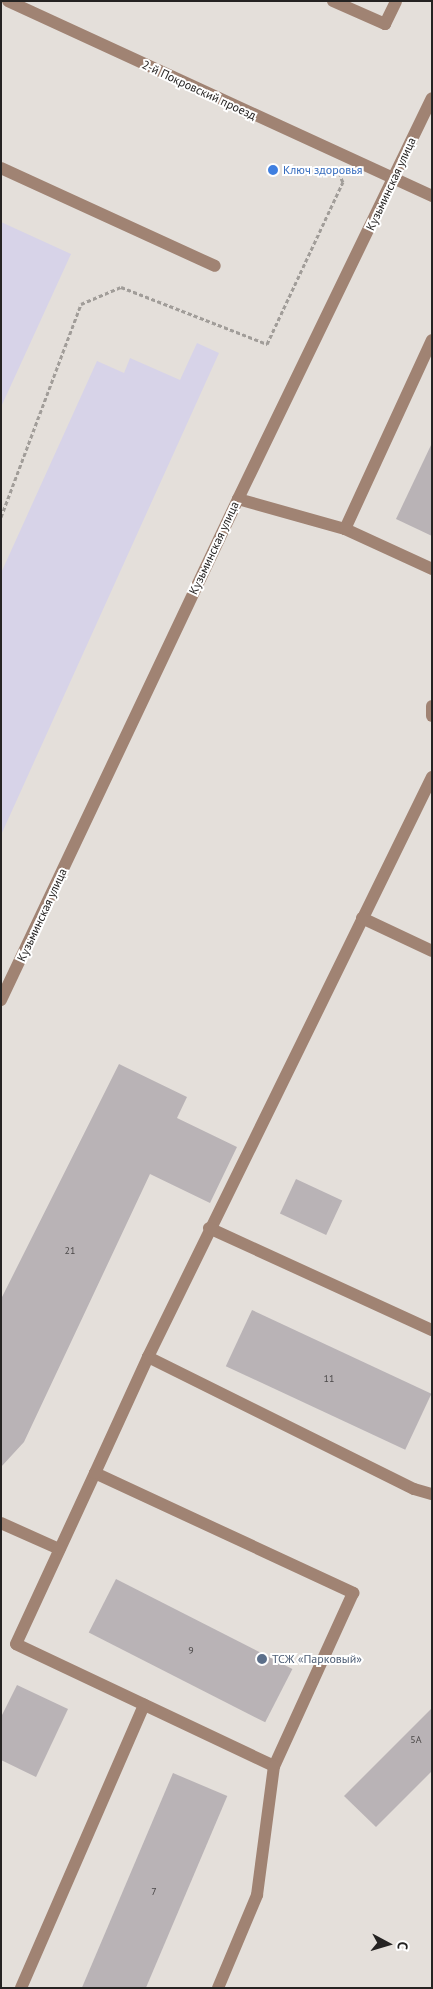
<!DOCTYPE html>
<meta charset="utf-8">
<style>
body{margin:0}
#map{position:relative;width:433px;height:1989px;overflow:hidden;background:#e4dfda;font-family:"PT Sans",sans-serif}
div>[style]{position:absolute}
.industrial>*{inset:0;background:#d7d3e8}
.building>*{inset:0;background:#b9b3b6;transform-origin:0 0}
.path>*{height:3px;margin-top:-1.5px;transform-origin:0;background:repeating-linear-gradient(90deg,#a19d99 0 4px,transparent 0 6.5px)}
.minor>*{height:12px;margin:-6px;padding:0 6px;transform-origin:6px;border-radius:6px;background:#a08373}
.dots>*{width:14px;height:14px;translate:-50% -50%;box-sizing:border-box;border:2px solid #fff;border-radius:50%}
span{translate:-50% -50%;white-space:nowrap;text-align:center;line-height:1.15;-webkit-text-stroke:4px #fff;paint-order:stroke}
.number-label{font-size:10px;color:#4a4747}
.number-label span{-webkit-text-stroke-width:0}
.street-label{font-size:12px;color:#252322}
.shop-label{font-size:12px;color:#366cbe}
.left{translate:0 -50%;text-align:left}
.service-label{font-size:12px;color:#4e5e75}
.frame{position:absolute;inset:0;border:2px solid #252322;pointer-events:none}
.north{position:absolute;left:363px;top:1919px;width:50px;height:50px;-webkit-text-stroke:4px #fff;paint-order:stroke;rotate:96deg;font-size:14px;font-weight:700;line-height:20px;text-align:center;color:#252322}
.north::after{content:'';display:block;margin:auto;width:18px;height:22px;background:#252322;clip-path:polygon(50% 0,100% 100%,50% 72%,0 100%)}
</style>
<div id="map">
<div class="industrial">
<i style="clip-path:polygon(1px 222px,71px 254px,1px 407px)"></i>
<i style="clip-path:polygon(197px 343px,219px 353px,1px 835px,1px 573px,97px 361px,124px 373px,130px 358px,180px 380px)"></i>
</div>
<div class="building">
<i style="clip-path:polygon(432px 443px,432px 536px,396px 519px)"></i>
<i style="clip-path:polygon(119px 1064px,187px 1097px,177px 1118px,237px 1147px,210px 1203px,150px 1174px,24px 1442px,1px 1467px,1px 1299px)"></i>
<i style="left:296px;top:1179px;width:51px;height:38px;rotate:25deg"></i>
<i style="left:252px;top:1310px;width:198px;height:62px;rotate:25deg"></i>
<i style="left:116px;top:1579px;width:198px;height:60px;rotate:27deg"></i>
<i style="clip-path:polygon(17px 1685px,68px 1709px,36px 1777px,1px 1760px,1px 1717px)"></i>
<i style="clip-path:polygon(432px 1708px,432px 1771px,376px 1827px,344px 1796px)"></i>
<i style="left:173px;top:1773px;width:59px;height:234px;rotate:23deg"></i>
</div>
<div class="path">
<i style="left:1px;top:517px;width:228px;rotate:-69.4deg"></i>
<i style="left:81px;top:304px;width:43px;rotate:-23deg"></i>
<i style="left:121px;top:287px;width:157px;rotate:21.3deg"></i>
<i style="left:267px;top:344px;width:179px;rotate:-64.9deg"></i>
<i style="left:343px;top:182px;width:7px;rotate:-117deg"></i>
</div>
<div class="minor">
<i style="left:8px;top:1px;width:467px;rotate:24.7deg"></i>
<i style="left:333px;top:1px;width:57px;rotate:23.9deg"></i>
<i style="left:385px;top:24px;width:25px;rotate:-64deg"></i>
<i style="left:1px;top:168px;width:235px;rotate:24.6deg"></i>
<i style="left:238px;top:499px;width:111px;rotate:15.7deg"></i>
<i style="left:345px;top:529px;width:96px;rotate:24.7deg"></i>
<i style="left:345px;top:529px;width:208px;rotate:-65.3deg"></i>
<i style="left:432px;top:706px;width:10px;rotate:90deg"></i>
<i style="left:432px;top:777px;width:646px;rotate:116.09deg"></i>
<i style="left:148px;top:1357px;width:297px;rotate:26.4deg"></i>
<i style="left:414px;top:1489px;width:19px;rotate:16deg"></i>
<i style="left:362px;top:918px;width:77px;rotate:25.2deg"></i>
<i style="left:1px;top:1000px;width:554px;rotate:-64.68deg"></i>
<i style="left:238px;top:499px;width:445px;rotate:-64.2deg"></i>
<i style="left:209px;top:1228px;width:245px;rotate:24.6deg"></i>
<i style="left:95px;top:1473px;width:285px;rotate:24.9deg"></i>
<i style="left:353px;top:1593px;width:190px;rotate:114.5deg"></i>
<i style="left:274px;top:1766px;width:285px;rotate:-154.7deg"></i>
<i style="left:16px;top:1644px;width:188px;rotate:-65.2deg"></i>
<i style="left:95px;top:1473px;width:128px;rotate:-65.4deg"></i>
<i style="left:1px;top:1523px;width:64px;rotate:24.1deg"></i>
<i style="left:21px;top:1988px;width:309px;rotate:-66.5deg"></i>
<i style="left:218px;top:1988px;width:101px;rotate:-67.2deg"></i>
<i style="left:257px;top:1895px;width:130px;rotate:-82.5deg"></i>
</div>
<div class="dots">
<i style="left:273px;top:170px;background:#3f7fe0"></i>
<i style="left:262px;top:1659px;background:#5c6f8a"></i>
</div>
<div class="number-label">
<span style="left:70px;top:1251px">21</span>
<span style="left:329px;top:1379px">11</span>
<span style="left:191px;top:1651px">9</span>
<span style="left:416px;top:1740px">5А</span>
<span style="left:154px;top:1892px">7</span>
</div>
<div class="street-label">
<span style="left:199px;top:90px;rotate:25deg">2-й Покровский проезд</span>
<span style="left:391px;top:184px;rotate:-65deg">Кузьминская улица</span>
<span style="left:214px;top:548px;rotate:-65deg">Кузьминская улица</span>
<span style="left:42px;top:915px;rotate:-65deg">Кузьминская улица</span>
</div>
<div class="shop-label">
<span class="left" style="left:283px;top:170px">Ключ здоровья</span>
</div>
<div class="service-label">
<span class="left" style="left:272px;top:1659px">ТСЖ «Парковый»</span>
</div>
<div class="frame"></div>
<div class="north">С</div>
</div>
